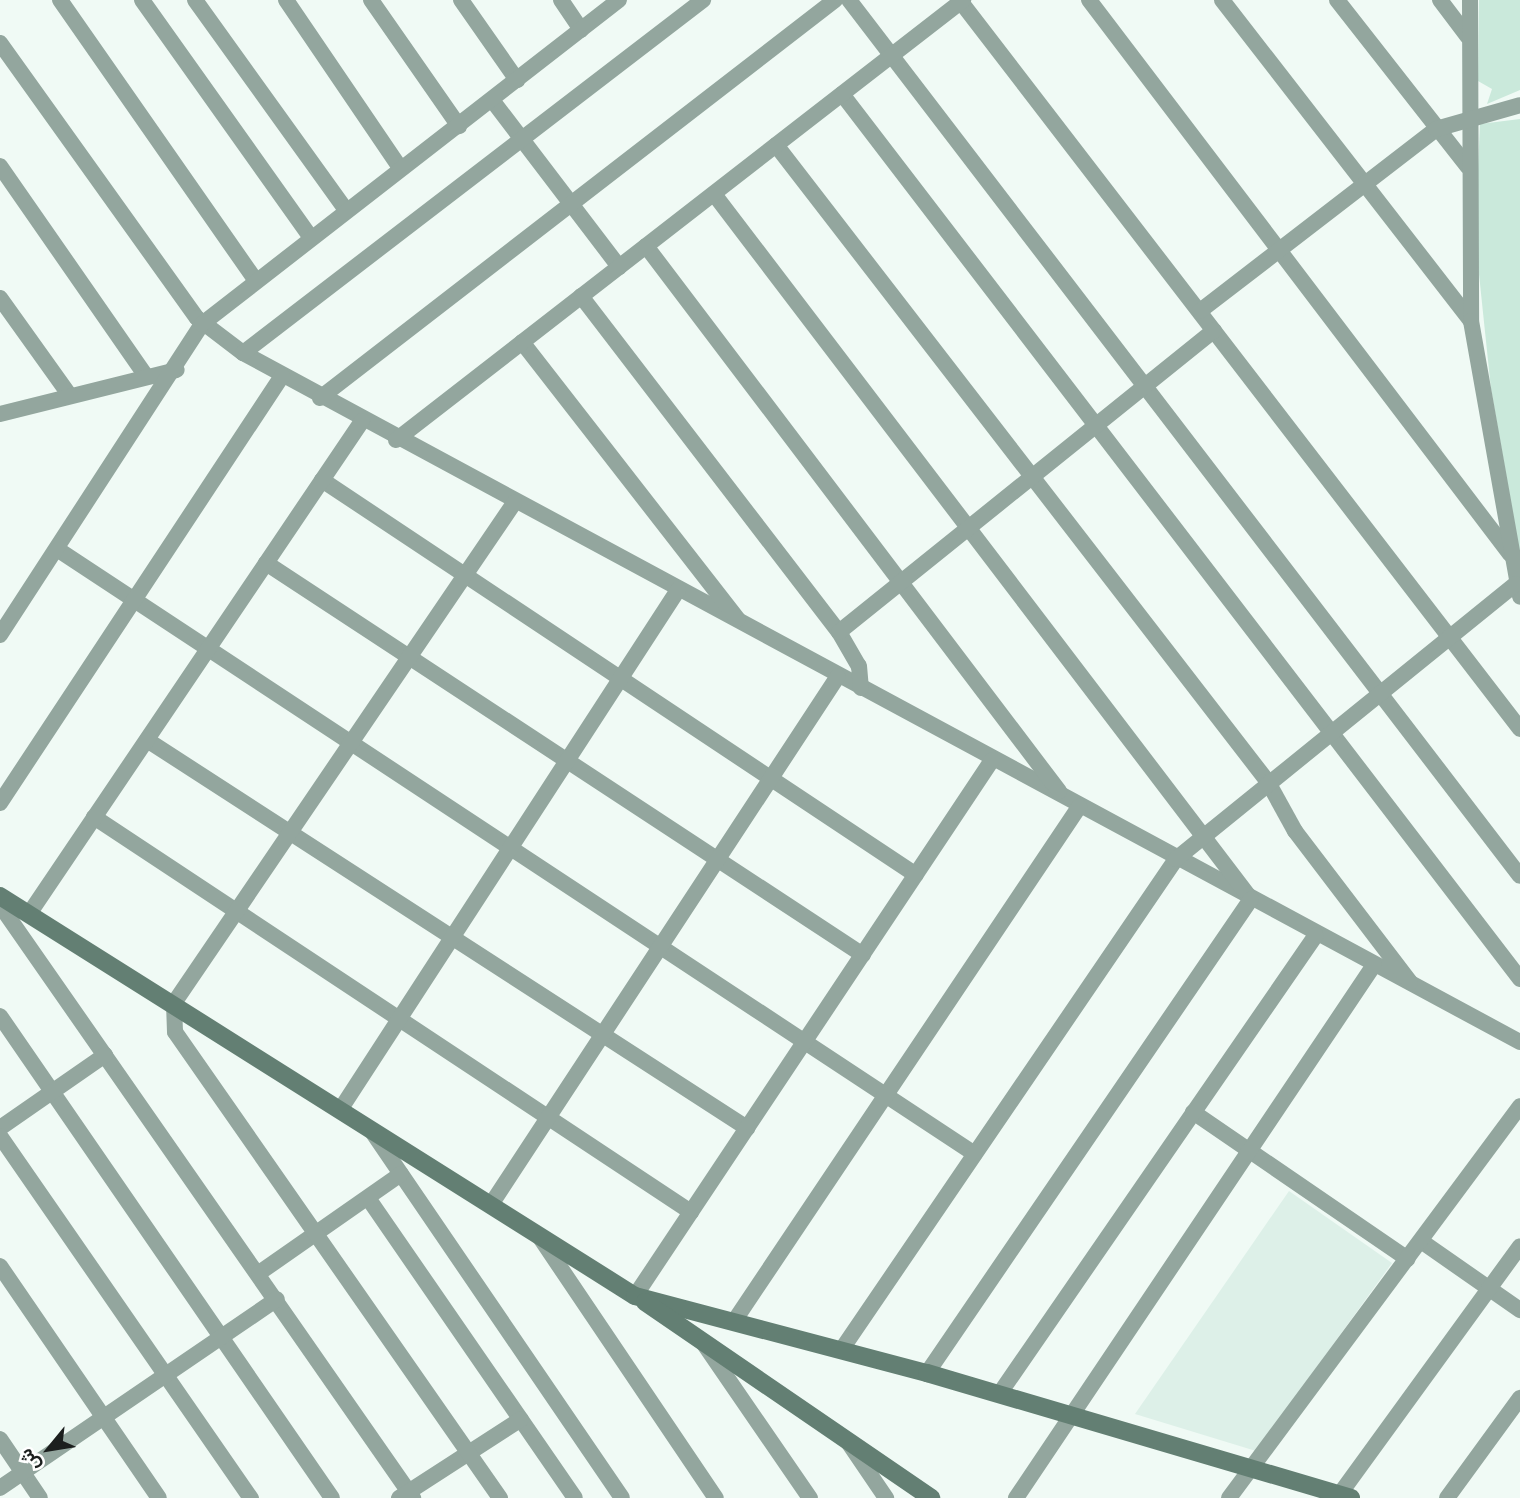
<!DOCTYPE html>
<meta charset="utf-8">
<style>
body{margin:0}
#map{position:relative;width:1520px;height:1498px;overflow:hidden;background:#f0faf5;font-family:Overpass,Vazirmatn,sans-serif}
div>[style]{position:absolute}
.built>*{inset:0;background:#ddf0e8}
.green>*{inset:0;background:#cae9db}
.minor>*{height:16px;margin:-8px;padding:0 8px;transform-origin:8px;border-radius:8px;background:#93a69e}
.secondary>*{height:18px;margin:-9px;padding:0 9px;transform-origin:9px;border-radius:9px;background:#637f73}
span{translate:-50% -50%;white-space:nowrap;text-align:center;line-height:1.15;-webkit-text-stroke:5px #fff;paint-order:stroke}
.north{position:absolute;left:14px;top:1414px;width:70px;height:70px;-webkit-text-stroke:5px #fff;paint-order:stroke;rotate:240deg;font-size:19px;font-weight:700;line-height:28px;text-align:center;color:#1c1f1e}
.north::after{content:'';display:block;margin:auto;width:24px;height:32px;background:#1c1f1e;clip-path:polygon(50% 0,100% 100%,50% 72%,0 100%)}
</style>
<div id="map">
<div class="built">
<i style="clip-path:polygon(1289px 1191px,1392px 1263px,1256px 1451px,1135px 1414px)"></i>
</div>
<div class="green">
<i style="clip-path:polygon(1479px 0,1520px 0,1520px 90px,1487px 104px,1492px 89px,1478px 81px)"></i>
<i style="clip-path:polygon(1520px 119px,1520px 555px,1491px 389px,1475px 236px,1480px 124px)"></i>
</div>
<div class="minor">
<i style="left:60px;top:0;width:339px;rotate:55.1deg"></i>
<i style="left:142px;top:0;width:290px;rotate:54.6deg"></i>
<i style="left:195px;top:0;width:257px;rotate:54.3deg"></i>
<i style="left:286px;top:0;width:201px;rotate:55.8deg"></i>
<i style="left:371px;top:0;width:154px;rotate:55.1deg"></i>
<i style="left:461px;top:0;width:98px;rotate:55deg"></i>
<i style="left:561px;top:0;width:36px;rotate:56deg"></i>
<i style="left:849px;top:0;width:1103px;rotate:52.55deg"></i>
<i style="left:1089px;top:0;width:696px;rotate:52.77deg"></i>
<i style="left:1222px;top:0;width:406px;rotate:52.2deg"></i>
<i style="left:1337px;top:0;width:212px;rotate:51.9deg"></i>
<i style="left:1440px;top:0;width:46px;rotate:52.9deg"></i>
<i style="left:1470px;top:0;width:321px;rotate:89.8deg"></i>
<i style="left:1471px;top:321px;width:280px;rotate:79.9deg"></i>
<i style="left:961px;top:2px;width:917px;rotate:52.44deg"></i>
<i style="left:0;top:43px;width:338px;rotate:54.4deg"></i>
<i style="left:197px;top:318px;width:58px;rotate:37.3deg"></i>
<i style="left:243px;top:353px;width:1451px;rotate:28.35deg"></i>
<i style="left:842px;top:94px;width:1115px;rotate:52.54deg"></i>
<i style="left:492px;top:100px;width:210px;rotate:52.7deg"></i>
<i style="left:776px;top:145px;width:805px;rotate:52.32deg"></i>
<i style="left:1268px;top:782px;width:56px;rotate:61.1deg"></i>
<i style="left:1295px;top:831px;width:190px;rotate:52.7deg"></i>
<i style="left:0;top:166px;width:254px;rotate:55.2deg"></i>
<i style="left:714px;top:194px;width:886px;rotate:52.7deg"></i>
<i style="left:1251px;top:899px;width:574px;rotate:124.35deg"></i>
<i style="left:646px;top:246px;width:684px;rotate:52.85deg"></i>
<i style="left:581px;top:296px;width:424px;rotate:52.5deg"></i>
<i style="left:839px;top:632px;width:39px;rotate:60deg"></i>
<i style="left:859px;top:666px;width:22px;rotate:85deg"></i>
<i style="left:0;top:298px;width:117px;rotate:54.4deg"></i>
<i style="left:1200px;top:311px;width:298px;rotate:-37.6deg"></i>
<i style="left:1436px;top:129px;width:87px;rotate:-15.9deg"></i>
<i style="left:522px;top:342px;width:351px;rotate:52.1deg"></i>
<i style="left:243px;top:353px;width:580px;rotate:-37.5deg"></i>
<i style="left:320px;top:398px;width:651px;rotate:-37.7deg"></i>
<i style="left:0;top:414px;width:182px;rotate:-14deg"></i>
<i style="left:396px;top:440px;width:718px;rotate:-37.81deg"></i>
<i style="left:322px;top:480px;width:713px;rotate:33.62deg"></i>
<i style="left:57px;top:549px;width:1099px;rotate:33.39deg"></i>
<i style="left:266px;top:563px;width:714px;rotate:33.29deg"></i>
<i style="left:839px;top:632px;width:481px;rotate:-38.8deg"></i>
<i style="left:0;top:635px;width:371px;rotate:-57deg"></i>
<i style="left:202px;top:324px;width:528px;rotate:-37.85deg"></i>
<i style="left:147px;top:740px;width:715px;rotate:32.89deg"></i>
<i style="left:0;top:803px;width:512px;rotate:-56.56deg"></i>
<i style="left:94px;top:817px;width:716px;rotate:33.49deg"></i>
<i style="left:0;top:905px;width:723px;rotate:55.14deg"></i>
<i style="left:29px;top:914px;width:595px;rotate:-55.96deg"></i>
<i style="left:0;top:1016px;width:585px;rotate:55.44deg"></i>
<i style="left:342px;top:1107px;width:617px;rotate:-56.98deg"></i>
<i style="left:1193px;top:1112px;width:260px;rotate:34.4deg"></i>
<i style="left:0;top:1128px;width:128px;rotate:-34.8deg"></i>
<i style="left:371px;top:1130px;width:445px;rotate:55.7deg"></i>
<i style="left:0;top:1136px;width:441px;rotate:55.3deg"></i>
<i style="left:368px;top:1198px;width:364px;rotate:55.4deg"></i>
<i style="left:492px;top:1203px;width:630px;rotate:-56.71deg"></i>
<i style="left:539px;top:1236px;width:316px;rotate:56deg"></i>
<i style="left:1421px;top:1241px;width:121px;rotate:34.9deg"></i>
<i style="left:0;top:1266px;width:281px;rotate:55.6deg"></i>
<i style="left:259px;top:1273px;width:173px;rotate:-34.9deg"></i>
<i style="left:635px;top:1296px;width:644px;rotate:-56.33deg"></i>
<i style="left:735px;top:1320px;width:618px;rotate:-56.16deg"></i>
<i style="left:704px;top:1344px;width:187px;rotate:55.5deg"></i>
<i style="left:842px;top:1349px;width:593px;rotate:-55.72deg"></i>
<i style="left:1176px;top:859px;width:437px;rotate:-39deg"></i>
<i style="left:1000px;top:1393px;width:556px;rotate:-55.4deg"></i>
<i style="left:0;top:1439px;width:71px;rotate:55.9deg"></i>
<i style="left:848px;top:1442px;width:68px;rotate:55.8deg"></i>
<i style="left:0;top:1488px;width:335px;rotate:-34.3deg"></i>
<i style="left:399px;top:1498px;width:145px;rotate:-32.9deg"></i>
<i style="left:500px;top:1498px;width:568px;rotate:-124.89deg"></i>
<i style="left:175px;top:1032px;width:29px;rotate:-92deg"></i>
<i style="left:174px;top:1003px;width:605px;rotate:-55.78deg"></i>
<i style="left:1016px;top:1498px;width:642px;rotate:-56.11deg"></i>
<i style="left:1229px;top:1498px;width:488px;rotate:-53.4deg"></i>
<i style="left:1337px;top:1498px;width:311px;rotate:-54deg"></i>
<i style="left:1447px;top:1498px;width:124px;rotate:-53.9deg"></i>
</div>
<div class="secondary">
<i style="left:0;top:896px;width:750px;rotate:32.21deg"></i>
<i style="left:635px;top:1296px;width:302px;rotate:14.8deg"></i>
<i style="left:927px;top:1373px;width:442px;rotate:16.4deg"></i>
<i style="left:645px;top:1302px;width:347px;rotate:34.4deg"></i>
</div>
<div class="north">ش</div>
</div>
